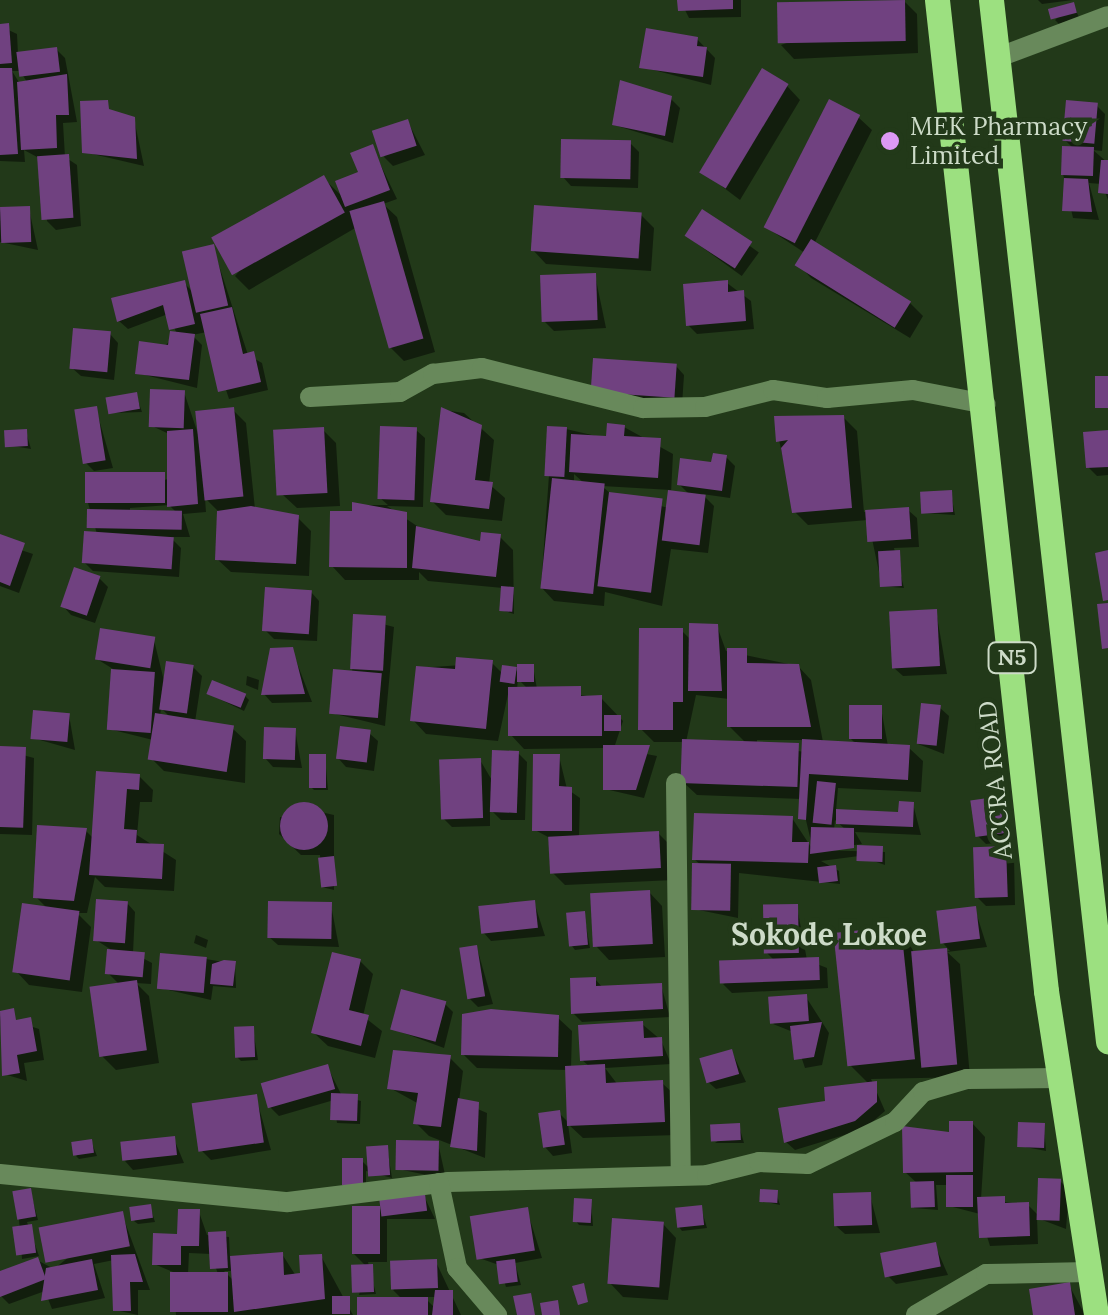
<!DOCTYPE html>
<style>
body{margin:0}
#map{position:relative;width:1108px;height:1315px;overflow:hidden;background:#223919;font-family:Lora,serif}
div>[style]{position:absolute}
.shadow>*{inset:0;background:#0007;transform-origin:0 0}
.building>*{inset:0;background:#704180;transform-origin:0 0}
.round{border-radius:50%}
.minor>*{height:20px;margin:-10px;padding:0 10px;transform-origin:10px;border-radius:10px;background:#68895b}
.primary>*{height:25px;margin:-12.5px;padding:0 12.5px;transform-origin:12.5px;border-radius:12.5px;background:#9ce080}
.dots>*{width:28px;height:28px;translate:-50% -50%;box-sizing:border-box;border:5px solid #223919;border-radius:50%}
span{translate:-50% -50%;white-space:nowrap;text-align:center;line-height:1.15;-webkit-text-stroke:9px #223919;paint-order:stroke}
.shield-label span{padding:2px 8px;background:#223919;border:2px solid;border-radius:8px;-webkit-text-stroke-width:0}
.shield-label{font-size:22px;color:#cddbc8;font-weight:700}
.poi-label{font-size:25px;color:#cddbc8}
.left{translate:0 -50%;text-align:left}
.street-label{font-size:25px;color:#cddbc8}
.quarter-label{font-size:30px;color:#cddbc8;font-weight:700}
</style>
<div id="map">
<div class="shadow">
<i style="clip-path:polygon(680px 0,741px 0,741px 17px,689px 18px)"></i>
<i style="clip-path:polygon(1038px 0,1073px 0,1042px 4px)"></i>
<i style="clip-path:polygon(904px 1px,917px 14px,918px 53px,794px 59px,781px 45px)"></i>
<i style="clip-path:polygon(1073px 5px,1079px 17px,1059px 24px,1055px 20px)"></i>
<i style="clip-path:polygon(evenodd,0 26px,17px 34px,18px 54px,56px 49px,65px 58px,77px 122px,63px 123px,65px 157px,77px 165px,81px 226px,56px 230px,47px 221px,39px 158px,24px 150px,25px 162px,0 161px,0 26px,12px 71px,20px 71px,27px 82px,20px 84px,12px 71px)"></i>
<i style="clip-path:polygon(697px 39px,715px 58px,711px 85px,642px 67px)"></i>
<i style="clip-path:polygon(787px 86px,800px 100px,740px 200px,703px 172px)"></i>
<i style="clip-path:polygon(671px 99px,680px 108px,673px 143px,614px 125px)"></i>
<i style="clip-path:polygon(1096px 105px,1105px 114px,1102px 151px,1093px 150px,1108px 163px,1108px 200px,1102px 184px,1089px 183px,1099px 220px,1073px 218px,1063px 174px,1074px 149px,1065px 140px)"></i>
<i style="clip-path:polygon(858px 117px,872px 130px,814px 244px,910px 303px,923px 316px,910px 338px,811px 278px,798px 264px,805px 253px,767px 228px)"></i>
<i style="clip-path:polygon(134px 119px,144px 166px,84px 152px)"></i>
<i style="clip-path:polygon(408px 122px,425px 155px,393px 166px,384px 157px)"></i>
<i style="clip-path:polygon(630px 143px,639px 152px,638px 188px,571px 186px,563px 177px)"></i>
<i style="clip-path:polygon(372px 147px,397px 199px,383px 204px,397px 217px,435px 352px,404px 361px,391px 348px,357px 227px,249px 290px,235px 276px,323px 178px,345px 199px)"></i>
<i style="clip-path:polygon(29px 209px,38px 250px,0 242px,0 251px,0 210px)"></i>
<i style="left:703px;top:212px;width:69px;height:29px;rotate:36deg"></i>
<i style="clip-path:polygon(641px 215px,654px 228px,651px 271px,546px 264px,533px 250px)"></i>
<i style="clip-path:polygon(213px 247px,248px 355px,262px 363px,268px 390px,229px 399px,207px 332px,192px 335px,202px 345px,197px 388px,137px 373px,177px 334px,168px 314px,128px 329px,119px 321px,184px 283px,195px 294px)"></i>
<i style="clip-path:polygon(595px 275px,606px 328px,554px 331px,545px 322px)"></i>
<i style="clip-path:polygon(727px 283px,751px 301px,754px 329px,697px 334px,688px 325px)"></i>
<i style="clip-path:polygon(110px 334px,118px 343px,114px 380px,81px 376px,72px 368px)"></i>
<i style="clip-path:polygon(676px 366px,684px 375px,682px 405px,602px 400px)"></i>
<i style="clip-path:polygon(evenodd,184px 392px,200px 440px,233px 410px,246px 423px,255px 509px,298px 518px,311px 531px,309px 576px,231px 572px,217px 559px,220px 513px,205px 498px,206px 512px,183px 514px,190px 537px,170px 537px,181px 548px,179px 577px,93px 571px,84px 562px,97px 534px,88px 503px,168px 479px,169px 434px,152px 426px,184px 392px,169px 505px,177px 513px,130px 512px,130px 508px,169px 505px)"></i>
<i style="clip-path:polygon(136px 395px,142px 412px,112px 413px)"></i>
<i style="clip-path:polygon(96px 409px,113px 468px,94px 471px,85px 462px)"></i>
<i style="clip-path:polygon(443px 410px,464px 413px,494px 440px,489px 484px,505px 498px,502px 521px,446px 515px,432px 501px)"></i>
<i style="clip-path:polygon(843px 417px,857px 431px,864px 512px,908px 510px,917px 518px,919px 547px,894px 548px,904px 588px,882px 586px,868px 520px,808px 525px,795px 512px,779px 440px)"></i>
<i style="clip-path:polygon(evenodd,624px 427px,673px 454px,671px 493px,691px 496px,679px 484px,726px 457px,735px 466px,730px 498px,702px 494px,714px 506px,708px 553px,671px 549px,662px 606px,605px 592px,604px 606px,554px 601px,541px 587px,549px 475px,566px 429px,609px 439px,624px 427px,574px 474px,585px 484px,574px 483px,574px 474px,624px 427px,602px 486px,671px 490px,669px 508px,611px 494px,602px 486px)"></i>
<i style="clip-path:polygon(323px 430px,336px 443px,340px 506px,297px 508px,283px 495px)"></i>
<i style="clip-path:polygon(416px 430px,425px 438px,423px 507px,387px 506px,420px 528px,482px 544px,499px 536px,513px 550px,514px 614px,501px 610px,503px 588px,428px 581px,419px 572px,419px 580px,345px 580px,332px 566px,355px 505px,388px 505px,380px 498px)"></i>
<i style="clip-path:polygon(26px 432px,31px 449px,7px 445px)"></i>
<i style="clip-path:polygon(1108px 433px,1108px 475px,1097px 476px,1088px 467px)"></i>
<i style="clip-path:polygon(951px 493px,955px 515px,924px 513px)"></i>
<i style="clip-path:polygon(0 543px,33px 554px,19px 593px,0 586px)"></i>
<i style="clip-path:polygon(99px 578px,108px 587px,95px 623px,71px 615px,63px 606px)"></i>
<i style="clip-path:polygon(311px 592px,319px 601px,317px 641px,274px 639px,265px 630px)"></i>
<i style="clip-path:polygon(936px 611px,947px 674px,903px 676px,894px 668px)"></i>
<i style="clip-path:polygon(356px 617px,394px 627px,385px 726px,331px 713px,352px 673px)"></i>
<i style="clip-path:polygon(evenodd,717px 626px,726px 651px,798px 666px,811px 680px,823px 742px,856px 744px,850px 738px,881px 708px,888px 746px,909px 748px,923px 761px,921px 792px,838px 788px,836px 811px,900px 814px,913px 804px,921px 835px,855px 832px,862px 844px,818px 850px,885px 852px,885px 865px,859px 856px,821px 861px,839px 871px,840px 884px,739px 873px,738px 918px,694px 909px,702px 866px,694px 859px,792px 818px,813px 850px,801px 799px,697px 795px,683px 782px,685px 742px,654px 742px,641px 729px,682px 631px,691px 640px,717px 626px,696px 695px,729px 699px,729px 726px,747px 744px,686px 742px,696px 695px,717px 626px,757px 740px,805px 740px,804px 752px,757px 744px,757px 740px,717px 626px,835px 820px,846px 830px,834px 830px,835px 820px)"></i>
<i style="clip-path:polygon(evenodd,154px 640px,165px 685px,193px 667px,202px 676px,195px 722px,232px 728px,246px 741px,245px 783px,164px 771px,151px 758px,153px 740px,109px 729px,113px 669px,97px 659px,154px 640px,161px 708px,171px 718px,160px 717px,161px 708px)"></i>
<i style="clip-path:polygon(292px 650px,312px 702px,272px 703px,264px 694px)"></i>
<i style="clip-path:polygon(evenodd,492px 663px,503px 674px,533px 666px,537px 689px,601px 698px,623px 721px,614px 748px,657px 756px,644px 798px,605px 789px,605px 748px,524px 749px,511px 735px,510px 685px,498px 741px,426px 734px,413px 720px,418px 668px,492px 663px,518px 679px,528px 689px,517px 689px,518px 679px)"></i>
<i style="clip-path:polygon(247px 676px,259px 680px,258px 690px,246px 685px)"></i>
<i style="clip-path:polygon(209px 694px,245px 696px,249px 700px,244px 711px)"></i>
<i style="clip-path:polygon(940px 708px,949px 716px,944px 754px,918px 744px)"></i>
<i style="clip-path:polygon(69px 715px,75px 750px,33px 738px)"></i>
<i style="clip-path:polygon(295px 730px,302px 768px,273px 767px,265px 758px)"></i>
<i style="clip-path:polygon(369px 733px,378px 741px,374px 771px,346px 767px,338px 758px)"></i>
<i style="clip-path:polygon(0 749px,34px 758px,32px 835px,0 834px)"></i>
<i style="clip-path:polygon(518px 753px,527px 762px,525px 820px,501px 820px,490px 809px,490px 826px,452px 827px,443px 818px,480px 760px,493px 782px)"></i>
<i style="clip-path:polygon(559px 756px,567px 789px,580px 798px,579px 837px,658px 833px,672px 847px,674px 880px,565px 885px,552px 872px,550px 838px,535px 830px)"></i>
<i style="clip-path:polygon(325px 757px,328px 790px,314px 790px,311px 787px)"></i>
<i style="clip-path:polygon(98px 774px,139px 776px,153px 790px,152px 802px,140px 802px,137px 835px,176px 860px,174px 891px,105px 887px,95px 877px,87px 913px,77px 913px,91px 927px,82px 992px,29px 985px,16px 971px,48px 909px,36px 897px,86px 831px,94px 839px)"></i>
<i style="clip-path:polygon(1002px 798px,1014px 841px,986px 844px,977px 835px)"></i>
<i style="clip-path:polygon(294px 806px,334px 815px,334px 890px,322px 887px,320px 855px,301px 855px,279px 834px,280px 817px,293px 818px)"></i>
<i style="clip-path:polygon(1005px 848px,1014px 857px,1015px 905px,986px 906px,978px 898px)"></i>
<i style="clip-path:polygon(649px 892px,662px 906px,665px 957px,609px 960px,596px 946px)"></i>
<i style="clip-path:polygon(534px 902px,545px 936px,491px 941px,483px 932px)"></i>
<i style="clip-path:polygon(127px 903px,135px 912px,133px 953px,152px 963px,151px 984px,136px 983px,149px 996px,159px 1063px,116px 1070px,102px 1056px,120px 985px,108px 973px,110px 949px,96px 940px)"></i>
<i style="clip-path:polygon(331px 905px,339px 947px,278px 945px,269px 937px)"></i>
<i style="clip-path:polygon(797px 907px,807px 960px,827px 968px,828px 988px,732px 993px,723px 984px,776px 962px,767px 953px)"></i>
<i style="clip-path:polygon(975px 909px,987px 947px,947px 952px,960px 964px,970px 1077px,871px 1079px,885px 1111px,864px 1129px,795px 1150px,786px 1142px,828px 1103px,869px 1084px,851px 1066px,900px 928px,915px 954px,950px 951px,943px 943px)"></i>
<i style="clip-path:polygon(584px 914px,590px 948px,575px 950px,572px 946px)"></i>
<i style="clip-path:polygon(196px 935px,208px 940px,206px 948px,194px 943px)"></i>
<i style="clip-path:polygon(477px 948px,493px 1004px,478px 1007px,469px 998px)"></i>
<i style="clip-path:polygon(206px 959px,235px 964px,236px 988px,213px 986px,211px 1000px,160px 988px)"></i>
<i style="clip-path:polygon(360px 961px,373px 974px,363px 1016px,382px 1031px,375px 1058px,328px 1046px,314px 1033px)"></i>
<i style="clip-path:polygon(595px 979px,603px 988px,661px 985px,670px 1017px,582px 1022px,573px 1013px)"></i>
<i style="clip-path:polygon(806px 997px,829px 1033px,822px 1065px,805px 1068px,793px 1032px,773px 1024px)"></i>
<i style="clip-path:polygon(444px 1003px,453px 1012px,444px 1048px,393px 1029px)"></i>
<i style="clip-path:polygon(0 1016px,39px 1029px,44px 1060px,24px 1063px,27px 1081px,4px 1074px)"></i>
<i style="clip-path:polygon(558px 1018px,572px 1031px,571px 1068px,590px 1067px,582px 1060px,642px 1024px,661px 1040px,671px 1064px,605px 1068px,618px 1085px,662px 1083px,676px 1096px,677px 1135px,583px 1138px,568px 1124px,572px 1153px,553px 1156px,545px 1147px,559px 1113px,569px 1123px,568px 1070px,477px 1068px,463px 1054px)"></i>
<i style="clip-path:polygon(253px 1029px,258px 1060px,241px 1061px,237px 1057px)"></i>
<i style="clip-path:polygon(732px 1052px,746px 1082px,716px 1089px,707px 1081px)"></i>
<i style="clip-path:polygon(449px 1057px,463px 1071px,459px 1101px,487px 1113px,485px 1158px,429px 1136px,416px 1123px,419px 1104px,390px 1088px)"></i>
<i style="clip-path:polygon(327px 1066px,342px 1096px,361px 1101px,360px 1124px,337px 1123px,334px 1100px,279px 1116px,270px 1107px)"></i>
<i style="clip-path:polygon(256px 1097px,271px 1150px,211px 1160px,202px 1151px)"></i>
<i style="clip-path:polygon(972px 1123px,985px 1137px,981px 1199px,1028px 1205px,1038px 1215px,1060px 1181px,1069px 1190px,1066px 1229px,1037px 1218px,1038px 1244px,990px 1246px,980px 1214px,949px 1206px,949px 1185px,936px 1185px,938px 1210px,914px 1208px,918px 1184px,905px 1172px)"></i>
<i style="clip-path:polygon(739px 1126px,744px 1143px,715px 1143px)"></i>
<i style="clip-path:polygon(1044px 1126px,1046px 1151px,1020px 1146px)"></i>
<i style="clip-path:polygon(174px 1139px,184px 1163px,133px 1170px,125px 1161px)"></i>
<i style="clip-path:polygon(91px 1141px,97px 1156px,79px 1159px,76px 1156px)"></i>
<i style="clip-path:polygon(438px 1143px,446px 1179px,398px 1169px)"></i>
<i style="clip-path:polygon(387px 1147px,392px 1178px,366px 1171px,366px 1188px,349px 1188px,362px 1161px,370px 1169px)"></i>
<i style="clip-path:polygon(30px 1190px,38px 1220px,27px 1222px,39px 1256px,22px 1259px,19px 1219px)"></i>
<i style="clip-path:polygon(776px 1192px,780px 1205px,762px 1201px)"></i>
<i style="clip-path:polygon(870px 1195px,880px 1233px,845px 1234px,836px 1226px)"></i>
<i style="clip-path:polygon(424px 1196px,435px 1219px,387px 1219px,387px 1262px,368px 1262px,376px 1294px,359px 1295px,366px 1266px,353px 1253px,379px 1208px,385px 1214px)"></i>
<i style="clip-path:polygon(591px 1202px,593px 1226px,579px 1225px,576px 1221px)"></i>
<i style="clip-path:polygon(150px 1206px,155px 1222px,138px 1224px,134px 1221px)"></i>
<i style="clip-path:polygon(701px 1208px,707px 1228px,682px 1231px,679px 1227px)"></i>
<i style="clip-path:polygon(527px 1210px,542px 1258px,515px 1263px,521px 1285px,506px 1287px,499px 1265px,479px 1258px)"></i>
<i style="clip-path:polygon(evenodd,199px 1212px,207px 1235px,229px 1237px,230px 1258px,282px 1254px,296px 1276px,321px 1256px,353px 1315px,176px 1315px,173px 1272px,154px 1264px,199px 1212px,189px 1253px,211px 1254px,218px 1274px,188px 1274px,189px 1253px,199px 1212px,224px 1271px,234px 1271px,235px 1282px,224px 1271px)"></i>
<i style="clip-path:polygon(122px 1214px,150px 1290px,138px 1290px,138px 1315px,115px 1310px,114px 1260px,94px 1264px,105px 1298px,52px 1309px,45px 1291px,9px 1304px,1px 1296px,0 1274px,37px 1260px,54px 1269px)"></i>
<i style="clip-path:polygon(663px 1224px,676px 1238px,668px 1300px,623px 1297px,610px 1283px)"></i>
<i style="clip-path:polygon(935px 1245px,948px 1275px,896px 1284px,887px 1275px)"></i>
<i style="clip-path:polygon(evenodd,436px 1262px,461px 1315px,360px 1315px,403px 1300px,393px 1290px,436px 1262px,424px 1297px,437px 1297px,436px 1309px,424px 1297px)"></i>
<i style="clip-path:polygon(1069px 1285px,1085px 1315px,1036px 1315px)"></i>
</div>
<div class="building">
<i style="clip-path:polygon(677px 0,733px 0,733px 9px,678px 11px)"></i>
<i style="left:905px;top:0;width:41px;height:128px;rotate:89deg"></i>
<i style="left:1074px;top:2px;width:11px;height:27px;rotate:75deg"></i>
<i style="clip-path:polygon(9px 23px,12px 63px,0 64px,0 24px)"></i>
<i style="clip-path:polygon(646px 28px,698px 37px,697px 46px,707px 47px,703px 77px,639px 68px)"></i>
<i style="left:57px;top:47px;width:25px;height:41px;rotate:83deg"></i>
<i style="clip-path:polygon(0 68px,12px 68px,18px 154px,0 155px)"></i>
<i style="left:762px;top:68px;width:31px;height:122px;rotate:31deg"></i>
<i style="clip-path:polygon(67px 74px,69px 115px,56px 115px,57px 148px,21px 150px,17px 82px)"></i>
<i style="clip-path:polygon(620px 80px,672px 96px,665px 136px,612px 125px)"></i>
<i style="left:829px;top:99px;width:35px;height:144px;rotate:27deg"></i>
<i style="clip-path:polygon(108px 100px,109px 109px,135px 117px,137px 159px,82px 153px,80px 101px)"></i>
<i style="left:1066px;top:100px;width:32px;height:41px;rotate:5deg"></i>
<i style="left:408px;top:119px;width:28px;height:38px;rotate:72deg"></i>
<i style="left:561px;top:139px;width:70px;height:39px;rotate:1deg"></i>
<i style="clip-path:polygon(373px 144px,390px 190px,345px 207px,335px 181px,358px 172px,350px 153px)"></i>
<i style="left:1062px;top:146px;width:32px;height:29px;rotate:2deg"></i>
<i style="left:69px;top:154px;width:64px;height:32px;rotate:86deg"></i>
<i style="clip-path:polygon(1101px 160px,1108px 160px,1108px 194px,1098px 193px)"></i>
<i style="left:324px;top:175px;width:43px;height:129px;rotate:61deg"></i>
<i style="clip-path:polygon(1064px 178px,1088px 179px,1092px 212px,1062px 211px)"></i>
<i style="left:384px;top:201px;width:143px;height:36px;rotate:74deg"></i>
<i style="left:534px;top:205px;width:108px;height:46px;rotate:4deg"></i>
<i style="left:30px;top:206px;width:36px;height:30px;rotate:88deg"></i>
<i style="left:702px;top:209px;width:60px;height:32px;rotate:33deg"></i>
<i style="left:811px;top:239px;width:118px;height:31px;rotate:32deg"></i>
<i style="left:214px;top:244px;width:63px;height:33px;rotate:77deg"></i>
<i style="left:596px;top:273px;width:47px;height:56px;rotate:88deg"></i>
<i style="clip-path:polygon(185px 280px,195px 324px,169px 330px,163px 305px,117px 322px,111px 298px)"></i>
<i style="clip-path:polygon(728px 280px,728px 292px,744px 290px,746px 321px,686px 326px,683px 284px)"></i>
<i style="clip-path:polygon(232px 307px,243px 354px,254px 351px,261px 382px,218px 392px,200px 314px)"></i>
<i style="left:73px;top:328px;width:38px;height:41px;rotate:5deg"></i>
<i style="clip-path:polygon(170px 331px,195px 334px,189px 380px,135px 374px,139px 341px,168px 345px)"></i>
<i style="left:593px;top:358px;width:84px;height:34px;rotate:4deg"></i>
<i style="left:1095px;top:376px;width:13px;height:32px"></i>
<i style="left:150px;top:389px;width:35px;height:38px;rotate:2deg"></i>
<i style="left:137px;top:392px;width:17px;height:32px;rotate:80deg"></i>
<i style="left:97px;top:406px;width:55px;height:23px;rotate:81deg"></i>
<i style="left:234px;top:407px;width:90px;height:39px;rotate:84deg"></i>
<i style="clip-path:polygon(441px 407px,482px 425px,475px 480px,493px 482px,489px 509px,430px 502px)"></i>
<i style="clip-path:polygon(844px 415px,852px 508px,792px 513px,781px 448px,788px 440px,776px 442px,774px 416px)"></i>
<i style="clip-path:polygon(607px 423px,625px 425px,624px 436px,661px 438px,658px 478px,569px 472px,571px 434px,606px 436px)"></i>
<i style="left:380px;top:426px;width:37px;height:73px;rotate:2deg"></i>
<i style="left:547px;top:426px;width:20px;height:50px;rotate:3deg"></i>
<i style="left:324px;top:427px;width:66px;height:51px;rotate:87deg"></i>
<i style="left:27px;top:429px;width:17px;height:23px;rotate:87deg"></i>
<i style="clip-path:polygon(193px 429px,198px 504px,167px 507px,167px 431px)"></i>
<i style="clip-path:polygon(1108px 430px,1108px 467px,1086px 468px,1083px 432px)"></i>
<i style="clip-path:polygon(713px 453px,727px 455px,722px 491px,677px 485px,680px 458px,711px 462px)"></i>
<i style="left:165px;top:472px;width:31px;height:80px;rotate:90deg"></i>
<i style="left:552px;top:478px;width:53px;height:111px;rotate:6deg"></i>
<i style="left:668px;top:490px;width:38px;height:51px;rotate:7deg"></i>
<i style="left:952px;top:490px;width:22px;height:32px;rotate:87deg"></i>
<i style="left:609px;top:492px;width:54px;height:95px;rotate:7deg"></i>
<i style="clip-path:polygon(352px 502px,407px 512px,407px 568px,329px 567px,330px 511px,352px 511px)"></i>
<i style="clip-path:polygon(251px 506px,299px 515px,296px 564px,215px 560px,217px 511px)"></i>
<i style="left:909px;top:507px;width:32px;height:44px;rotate:86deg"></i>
<i style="left:87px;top:509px;width:95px;height:19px;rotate:1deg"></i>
<i style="clip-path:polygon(416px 526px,480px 541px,481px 532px,501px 534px,496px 577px,412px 568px)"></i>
<i style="left:84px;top:531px;width:90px;height:32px;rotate:4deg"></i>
<i style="clip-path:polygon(0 534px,25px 543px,10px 586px,0 582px)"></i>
<i style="left:900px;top:550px;width:36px;height:22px;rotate:87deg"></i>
<i style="clip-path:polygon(1108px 550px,1108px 600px,1103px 601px,1095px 553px)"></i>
<i style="left:74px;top:567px;width:28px;height:42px;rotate:19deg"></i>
<i style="left:501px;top:586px;width:13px;height:25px;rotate:4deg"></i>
<i style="left:265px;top:587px;width:47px;height:44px;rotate:4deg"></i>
<i style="clip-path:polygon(1108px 603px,1108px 648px,1102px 649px,1097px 604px)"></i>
<i style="left:937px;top:609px;width:57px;height:48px;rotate:87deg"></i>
<i style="left:353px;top:614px;width:33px;height:55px;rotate:3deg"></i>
<i style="clip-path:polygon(689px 623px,718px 624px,722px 691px,688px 691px)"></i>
<i style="left:100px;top:628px;width:56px;height:32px;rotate:9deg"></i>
<i style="clip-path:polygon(639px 628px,683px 628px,683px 702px,673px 702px,673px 730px,638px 730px)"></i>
<i style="clip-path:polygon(293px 647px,305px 694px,261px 695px,270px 648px)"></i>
<i style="clip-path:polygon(727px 648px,747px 648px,747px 663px,799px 664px,811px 727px,727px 727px)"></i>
<i style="clip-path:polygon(456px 657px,493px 660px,486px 729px,410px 721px,416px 666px,455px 669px)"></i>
<i style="left:166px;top:661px;width:28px;height:49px;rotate:8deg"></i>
<i style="left:517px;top:664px;width:17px;height:18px"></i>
<i style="left:502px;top:665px;width:15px;height:17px;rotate:8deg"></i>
<i style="left:111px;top:669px;width:44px;height:61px;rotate:4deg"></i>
<i style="left:333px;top:669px;width:49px;height:45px;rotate:5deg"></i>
<i style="left:212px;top:680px;width:37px;height:15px;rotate:22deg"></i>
<i style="clip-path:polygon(581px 686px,581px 696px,602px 695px,602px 736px,508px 736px,508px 687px)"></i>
<i style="left:921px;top:703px;width:20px;height:41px;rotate:6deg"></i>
<i style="left:849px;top:705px;width:33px;height:34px"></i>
<i style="left:33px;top:710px;width:37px;height:29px;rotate:5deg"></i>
<i style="left:155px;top:713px;width:80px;height:47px;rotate:9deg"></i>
<i style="left:604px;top:715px;width:17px;height:16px"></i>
<i style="left:340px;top:726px;width:31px;height:33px;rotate:7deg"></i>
<i style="left:264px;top:727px;width:32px;height:32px;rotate:2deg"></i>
<i style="left:682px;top:739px;width:117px;height:44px;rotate:2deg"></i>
<i style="clip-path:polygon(802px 739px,910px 745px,908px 780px,809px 774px,806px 820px,798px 819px)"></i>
<i style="clip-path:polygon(603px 745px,650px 745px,636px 790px,603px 790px)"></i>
<i style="left:0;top:746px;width:26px;height:81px;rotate:2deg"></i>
<i style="left:492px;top:750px;width:27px;height:62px;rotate:2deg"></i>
<i style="left:309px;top:754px;width:17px;height:34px"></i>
<i style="clip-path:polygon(533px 754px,560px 754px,559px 786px,572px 787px,572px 831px,532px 831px)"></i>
<i style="left:481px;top:758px;width:60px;height:42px;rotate:88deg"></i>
<i style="clip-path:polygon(96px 771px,140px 774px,139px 790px,127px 789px,124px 829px,137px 830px,136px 843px,164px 844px,162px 879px,89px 875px)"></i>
<i style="left:817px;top:781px;width:19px;height:42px;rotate:6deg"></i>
<i style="left:1002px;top:796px;width:37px;height:32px;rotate:82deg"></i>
<i style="clip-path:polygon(899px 801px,914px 802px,913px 827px,836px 824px,836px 809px,898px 812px)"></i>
<i class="round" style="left:280px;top:802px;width:48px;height:48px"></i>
<i style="clip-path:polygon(694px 813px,793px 816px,792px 842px,809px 842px,808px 863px,692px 860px)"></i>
<i style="clip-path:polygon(37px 825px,87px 828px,74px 901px,33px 898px)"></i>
<i style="clip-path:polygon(811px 827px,854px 828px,854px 848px,810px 854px)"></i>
<i style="left:659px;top:831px;width:37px;height:111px;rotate:87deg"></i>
<i style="left:857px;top:845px;width:26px;height:16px;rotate:2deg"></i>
<i style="left:1006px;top:846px;width:51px;height:33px;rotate:88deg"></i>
<i style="left:334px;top:856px;width:30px;height:16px;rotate:84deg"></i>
<i style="left:692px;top:863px;width:39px;height:47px;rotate:1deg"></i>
<i style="left:836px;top:865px;width:16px;height:19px;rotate:83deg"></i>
<i style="left:650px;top:890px;width:54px;height:60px;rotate:87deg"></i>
<i style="left:96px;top:899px;width:32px;height:42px;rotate:4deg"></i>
<i style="left:535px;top:900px;width:28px;height:57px;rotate:84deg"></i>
<i style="left:268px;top:901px;width:64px;height:37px;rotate:1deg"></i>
<i style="left:22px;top:903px;width:58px;height:70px;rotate:8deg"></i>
<i style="left:798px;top:904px;width:49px;height:35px;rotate:89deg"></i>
<i style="left:976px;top:906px;width:33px;height:40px;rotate:83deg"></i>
<i style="left:585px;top:911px;width:34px;height:19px;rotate:85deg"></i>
<i style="left:901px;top:926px;width:134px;height:68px;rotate:84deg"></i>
<i style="left:477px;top:945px;width:52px;height:18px;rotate:81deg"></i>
<i style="left:947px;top:948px;width:117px;height:36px;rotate:85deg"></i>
<i style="left:107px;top:949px;width:38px;height:25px;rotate:5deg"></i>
<i style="clip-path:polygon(332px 952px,361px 959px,349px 1010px,369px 1015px,361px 1046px,311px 1033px)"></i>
<i style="left:160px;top:953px;width:47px;height:36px;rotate:5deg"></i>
<i style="left:819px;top:957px;width:23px;height:100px;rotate:88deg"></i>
<i style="clip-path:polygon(224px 960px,236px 961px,233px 986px,210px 984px,212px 964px)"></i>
<i style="clip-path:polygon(596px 977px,596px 986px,662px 983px,663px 1009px,571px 1014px,570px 978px)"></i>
<i style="left:137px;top:980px;width:71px;height:48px;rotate:82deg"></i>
<i style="left:401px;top:989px;width:47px;height:42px;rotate:15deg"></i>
<i style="left:807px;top:994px;width:27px;height:39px;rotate:86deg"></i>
<i style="clip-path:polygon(14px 1008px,16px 1020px,31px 1017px,37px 1051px,17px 1055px,20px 1073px,2px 1076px,0 1011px)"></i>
<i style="clip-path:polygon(491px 1009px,559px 1015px,558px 1057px,461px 1055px,462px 1014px)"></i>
<i style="clip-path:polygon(643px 1021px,644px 1038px,662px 1037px,663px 1056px,580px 1061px,578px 1025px)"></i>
<i style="clip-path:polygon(822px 1022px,814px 1057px,794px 1060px,790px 1026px)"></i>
<i style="left:254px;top:1026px;width:31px;height:20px;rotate:88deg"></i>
<i style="left:732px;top:1049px;width:26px;height:34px;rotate:74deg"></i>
<i style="clip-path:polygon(393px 1050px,451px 1055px,441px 1127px,413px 1124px,418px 1093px,387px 1089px)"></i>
<i style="left:328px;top:1064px;width:26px;height:70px;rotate:74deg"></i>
<i style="clip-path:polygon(605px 1064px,606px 1083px,663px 1080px,665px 1122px,567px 1126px,565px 1066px)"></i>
<i style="clip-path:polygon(877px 1081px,877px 1102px,855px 1121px,784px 1143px,778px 1108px,825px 1101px,824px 1087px)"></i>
<i style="left:331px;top:1093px;width:27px;height:27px;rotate:2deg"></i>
<i style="left:257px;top:1094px;width:49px;height:66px;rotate:82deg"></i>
<i style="clip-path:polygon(458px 1098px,479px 1102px,477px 1151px,450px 1147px)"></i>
<i style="left:560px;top:1110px;width:35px;height:22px;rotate:82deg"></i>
<i style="clip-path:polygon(949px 1121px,973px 1121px,973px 1172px,903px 1173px,902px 1126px,949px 1132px)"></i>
<i style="left:1018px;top:1122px;width:27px;height:25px;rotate:2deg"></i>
<i style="left:740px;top:1123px;width:17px;height:30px;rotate:87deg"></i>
<i style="left:175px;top:1136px;width:19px;height:55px;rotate:84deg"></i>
<i style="left:92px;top:1139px;width:14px;height:21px;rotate:82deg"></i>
<i style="left:396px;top:1140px;width:43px;height:30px;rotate:1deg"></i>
<i style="left:388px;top:1145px;width:30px;height:22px;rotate:86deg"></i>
<i style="left:363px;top:1158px;width:27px;height:21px;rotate:90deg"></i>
<i style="left:946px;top:1175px;width:27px;height:32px"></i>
<i style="left:1038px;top:1178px;width:23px;height:42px;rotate:2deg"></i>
<i style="left:934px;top:1181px;width:26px;height:24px;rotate:88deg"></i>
<i style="left:31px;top:1188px;width:29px;height:19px;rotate:80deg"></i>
<i style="left:760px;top:1189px;width:18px;height:13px;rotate:3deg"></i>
<i style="left:871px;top:1192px;width:33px;height:38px;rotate:88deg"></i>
<i style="left:425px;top:1194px;width:17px;height:46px;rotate:83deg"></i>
<i style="clip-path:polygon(1005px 1196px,1005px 1203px,1029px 1202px,1030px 1236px,979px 1238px,977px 1197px)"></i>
<i style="left:574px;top:1198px;width:18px;height:24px;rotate:3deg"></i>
<i style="left:151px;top:1204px;width:14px;height:22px;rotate:82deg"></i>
<i style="left:702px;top:1205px;width:20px;height:27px;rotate:84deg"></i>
<i style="left:352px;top:1206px;width:28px;height:48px"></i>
<i style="left:528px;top:1207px;width:44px;height:59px;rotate:81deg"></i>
<i style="clip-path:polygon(178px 1209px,200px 1209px,199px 1246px,181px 1246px,181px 1265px,152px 1265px,153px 1233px,177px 1234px)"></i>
<i style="left:123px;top:1211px;width:36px;height:86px;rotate:79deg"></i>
<i style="left:612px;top:1218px;width:52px;height:66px;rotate:4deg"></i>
<i style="left:32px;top:1224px;width:29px;height:20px;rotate:82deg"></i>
<i style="left:226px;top:1231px;width:37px;height:18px;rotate:87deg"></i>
<i style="left:936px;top:1242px;width:25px;height:57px;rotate:79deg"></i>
<i style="clip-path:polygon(283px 1252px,284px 1275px,300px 1273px,299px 1255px,322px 1254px,325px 1299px,234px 1312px,230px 1256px)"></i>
<i style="clip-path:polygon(135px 1254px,143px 1282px,130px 1282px,131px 1311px,113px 1311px,111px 1255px)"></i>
<i style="clip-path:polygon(38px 1257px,46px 1279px,0 1297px,0 1271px)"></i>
<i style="clip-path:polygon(92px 1259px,98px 1290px,41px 1301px,46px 1268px)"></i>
<i style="left:437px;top:1259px;width:29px;height:47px;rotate:88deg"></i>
<i style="left:515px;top:1259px;width:23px;height:19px;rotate:83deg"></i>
<i style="left:373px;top:1264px;width:28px;height:22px;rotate:88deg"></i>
<i style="left:170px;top:1272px;width:58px;height:40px"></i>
<i style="clip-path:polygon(1070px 1282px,1075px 1315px,1033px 1315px,1029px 1289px)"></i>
<i style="clip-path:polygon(584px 1283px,588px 1302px,578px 1305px,572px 1286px)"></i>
<i style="clip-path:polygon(435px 1290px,453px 1290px,453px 1315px,432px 1315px)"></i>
<i style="clip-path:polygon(531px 1293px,535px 1315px,517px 1315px,513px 1296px)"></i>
<i style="left:332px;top:1296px;width:18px;height:18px"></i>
<i style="left:428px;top:1297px;width:18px;height:71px;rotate:90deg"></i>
<i style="clip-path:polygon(558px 1300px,560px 1315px,542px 1315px,540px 1303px)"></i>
</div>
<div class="minor">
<i style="left:999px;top:57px;width:116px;rotate:-20.6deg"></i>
<i style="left:310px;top:397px;width:90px;rotate:-3.2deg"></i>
<i style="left:400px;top:392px;width:38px;rotate:-29deg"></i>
<i style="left:433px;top:374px;width:49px;rotate:-7deg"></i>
<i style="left:482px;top:368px;width:166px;rotate:14deg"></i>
<i style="left:643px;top:408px;width:62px;rotate:-0.9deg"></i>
<i style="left:705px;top:407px;width:70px;rotate:-14deg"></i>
<i style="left:773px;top:390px;width:55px;rotate:8.4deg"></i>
<i style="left:827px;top:398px;width:86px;rotate:-5.3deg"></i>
<i style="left:913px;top:390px;width:74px;rotate:10.9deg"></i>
<i style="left:676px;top:783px;width:387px;rotate:89.3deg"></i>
<i style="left:0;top:1174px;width:289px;rotate:5.6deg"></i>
<i style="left:288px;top:1202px;width:161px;rotate:-7.1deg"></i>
<i style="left:448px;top:1182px;width:259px;rotate:-1.5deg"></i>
<i style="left:707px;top:1175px;width:54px;rotate:-14deg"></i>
<i style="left:759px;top:1162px;width:49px;rotate:2.3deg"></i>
<i style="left:808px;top:1164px;width:97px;rotate:-25.8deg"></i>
<i style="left:895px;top:1122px;width:41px;rotate:-47deg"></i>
<i style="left:923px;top:1092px;width:46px;rotate:-16.5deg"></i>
<i style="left:967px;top:1079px;width:93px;rotate:-0.6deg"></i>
<i style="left:439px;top:1183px;width:87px;rotate:78deg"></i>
<i style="left:457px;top:1268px;width:62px;rotate:49.6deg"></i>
<i style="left:916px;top:1315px;width:81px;rotate:-30.4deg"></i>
<i style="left:986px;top:1274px;width:103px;rotate:-1.1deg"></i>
</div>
<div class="primary">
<i style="left:937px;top:0;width:997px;rotate:83.72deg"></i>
<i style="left:1046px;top:991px;width:328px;rotate:81.2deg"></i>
<i style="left:991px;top:0;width:1048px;rotate:83.59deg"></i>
</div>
<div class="dots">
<i style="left:890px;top:141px;background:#dc99f4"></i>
</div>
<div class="shield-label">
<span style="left:1012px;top:658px">N5</span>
</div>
<div class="poi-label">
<span class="left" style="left:910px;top:141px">MEK Pharmacy<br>Limited</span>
</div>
<div class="street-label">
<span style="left:995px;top:780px;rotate:-96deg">ACCRA ROAD</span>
</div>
<div class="quarter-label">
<span style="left:829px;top:934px">Sokode Lokoe</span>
</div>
</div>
